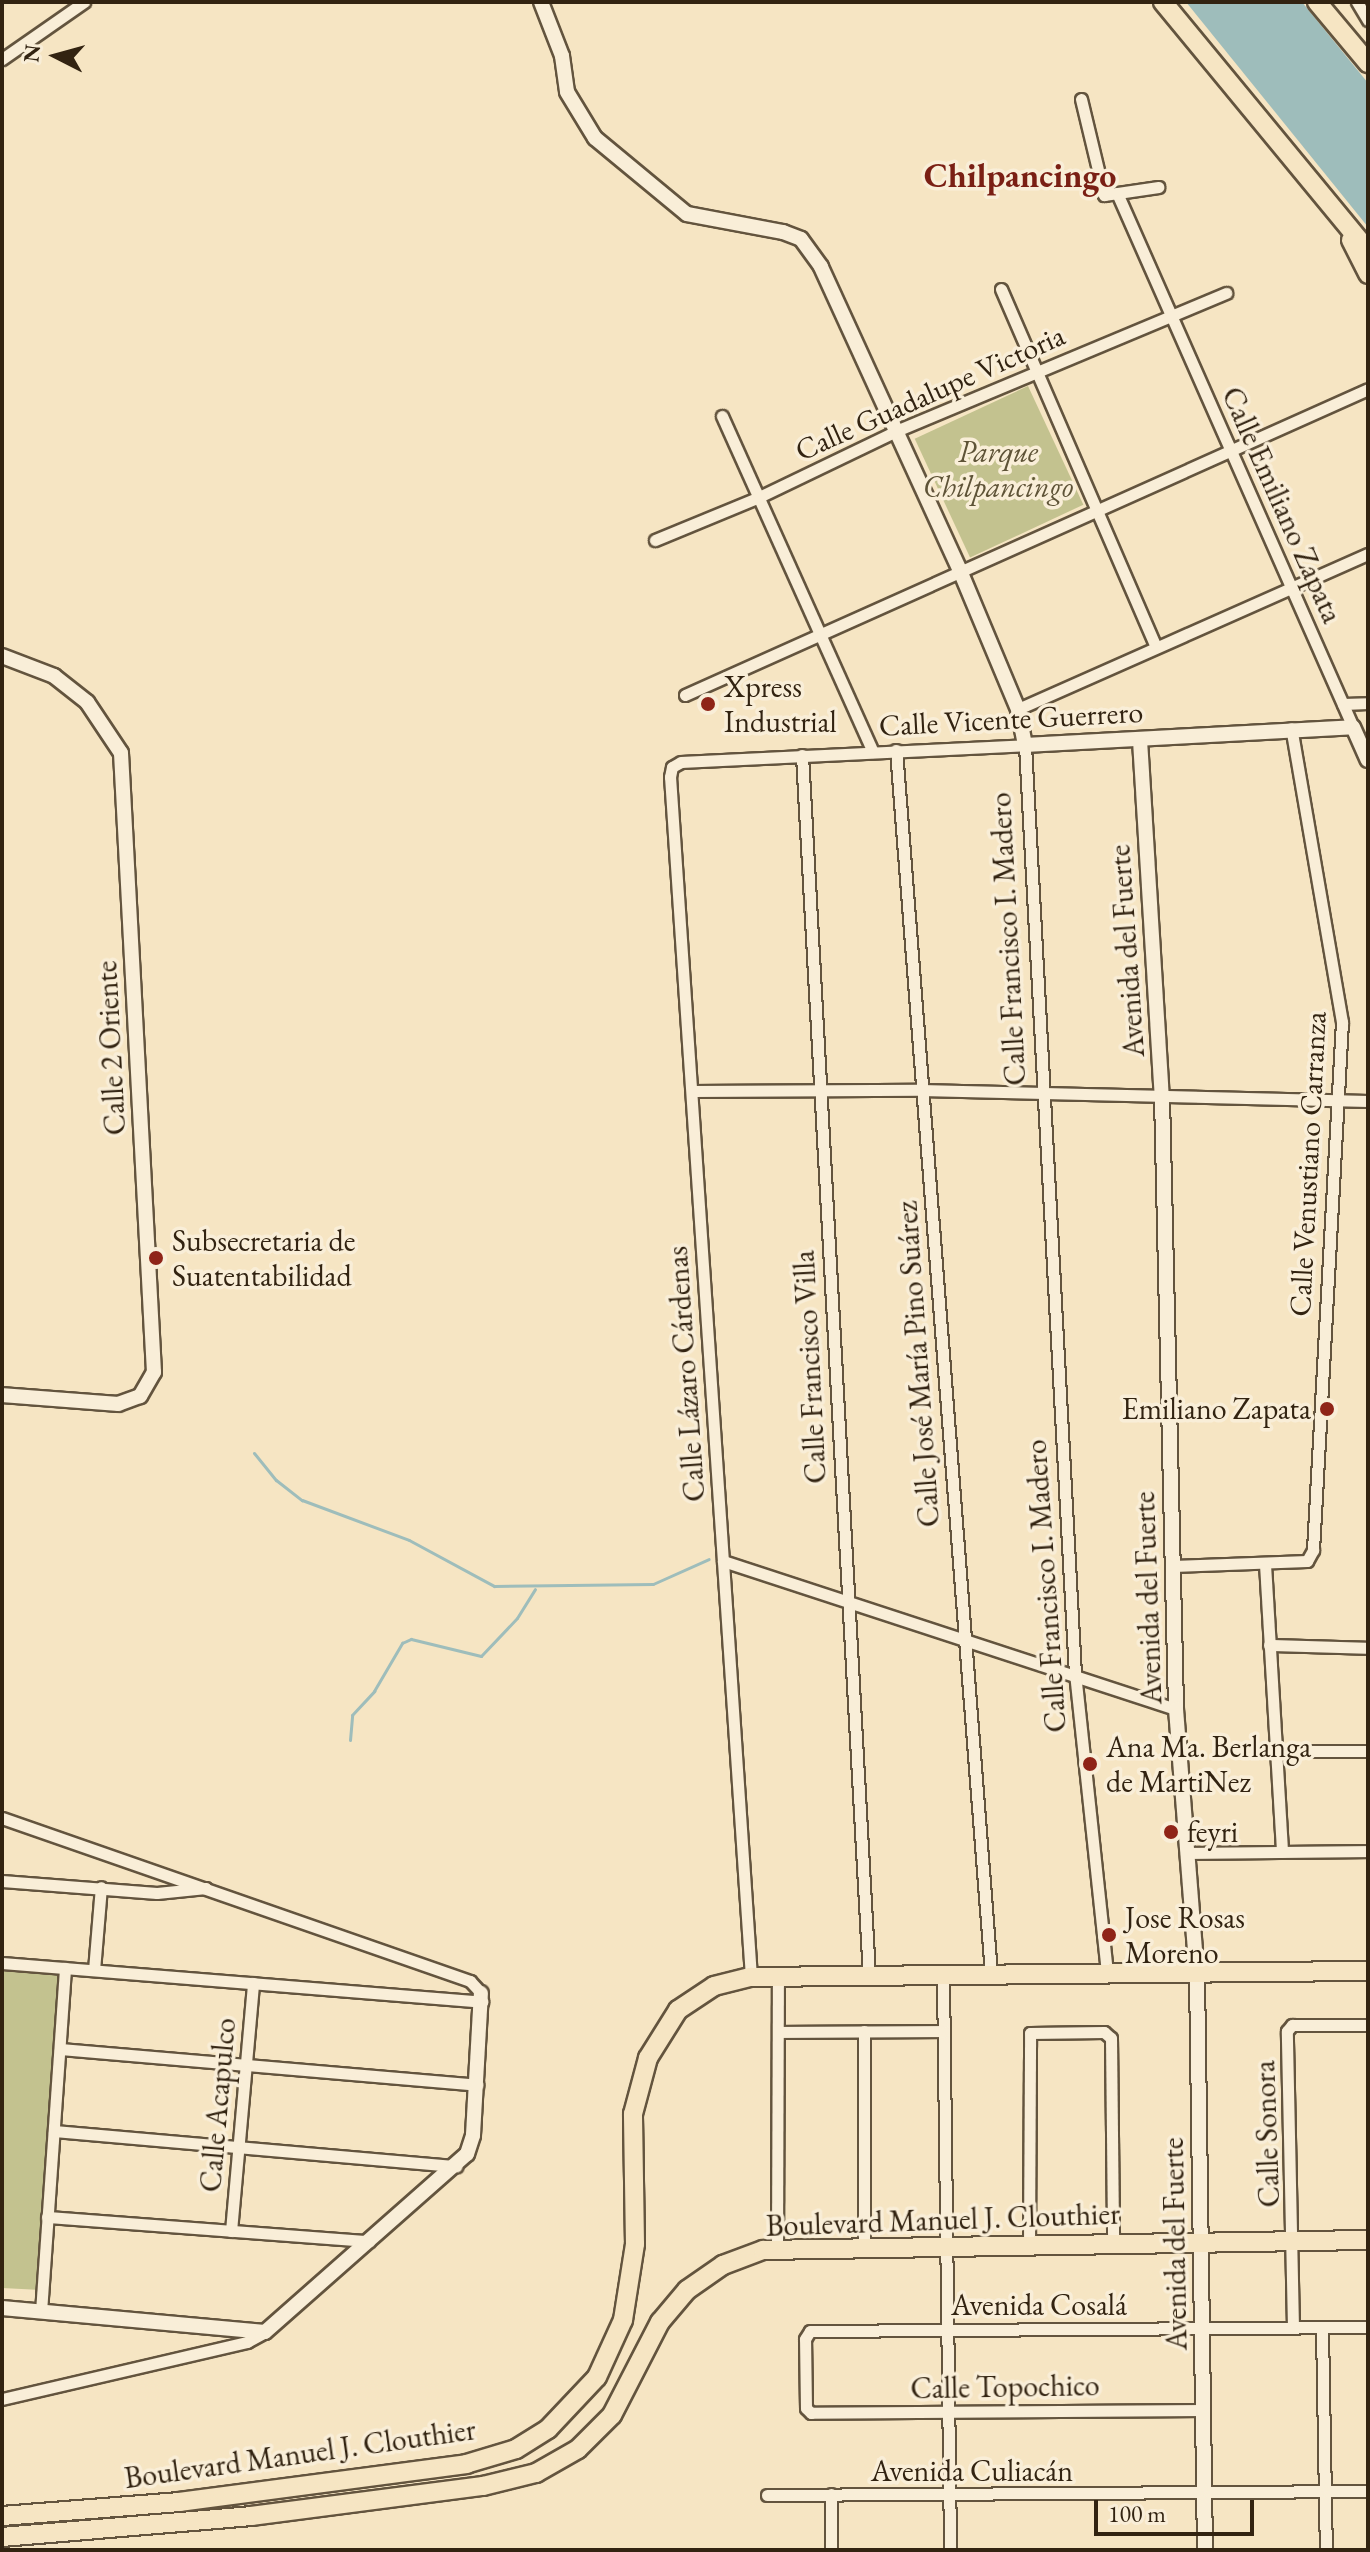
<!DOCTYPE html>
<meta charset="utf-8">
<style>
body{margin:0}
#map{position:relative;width:1370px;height:2552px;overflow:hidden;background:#f6e5c3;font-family:"EB Garamond",serif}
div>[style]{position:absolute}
.green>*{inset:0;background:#c3c28f;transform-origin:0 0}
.water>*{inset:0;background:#9ebdbb}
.stream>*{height:3px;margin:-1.5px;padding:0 1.5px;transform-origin:1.5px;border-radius:1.5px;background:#9ebdbb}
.roads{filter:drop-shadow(2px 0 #63543e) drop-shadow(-2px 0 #63543e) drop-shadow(0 2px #63543e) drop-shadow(0 -2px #63543e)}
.minor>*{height:11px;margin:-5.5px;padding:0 5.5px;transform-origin:5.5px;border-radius:5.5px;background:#f9eed8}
.tertiary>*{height:14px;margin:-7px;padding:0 7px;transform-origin:7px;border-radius:7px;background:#f9eed8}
.primary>*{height:18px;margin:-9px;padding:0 9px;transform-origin:9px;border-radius:9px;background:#f6e5c3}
.trunk>*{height:18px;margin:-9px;padding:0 9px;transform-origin:9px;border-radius:9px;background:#f6e5c3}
.dots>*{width:22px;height:22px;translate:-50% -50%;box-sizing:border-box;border:4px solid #f9eed8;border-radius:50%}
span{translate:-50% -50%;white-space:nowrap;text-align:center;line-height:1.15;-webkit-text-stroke:7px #f9eed8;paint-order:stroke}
.street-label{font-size:30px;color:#322311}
.park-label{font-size:30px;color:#5e5337;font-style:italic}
.poi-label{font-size:30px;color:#322311}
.left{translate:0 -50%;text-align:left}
.right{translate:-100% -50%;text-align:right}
.quarter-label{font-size:34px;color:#7a1f14;font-weight:700}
.frame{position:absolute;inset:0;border:4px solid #322311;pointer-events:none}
.north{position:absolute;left:16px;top:16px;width:80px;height:80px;-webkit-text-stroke:6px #f9eed8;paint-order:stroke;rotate:276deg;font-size:22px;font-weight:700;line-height:32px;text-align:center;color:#322311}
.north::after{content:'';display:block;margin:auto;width:28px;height:36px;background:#322311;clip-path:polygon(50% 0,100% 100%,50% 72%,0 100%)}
.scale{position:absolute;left:1094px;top:2500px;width:160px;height:36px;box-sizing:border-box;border:4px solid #322311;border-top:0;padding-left:10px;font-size:24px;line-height:28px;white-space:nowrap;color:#322311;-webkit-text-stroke:6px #f9eed8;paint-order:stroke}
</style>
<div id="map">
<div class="green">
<i style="left:1028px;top:386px;width:131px;height:125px;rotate:65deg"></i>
<i style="clip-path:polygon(2px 1965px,65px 1969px,41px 2290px,2px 2288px)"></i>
</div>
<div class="water">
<i style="clip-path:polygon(1186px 2px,1302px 2px,1368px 83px,1368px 227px)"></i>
</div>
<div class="stream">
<i style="left:254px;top:1453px;width:35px;rotate:51deg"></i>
<i style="left:276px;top:1480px;width:33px;rotate:38deg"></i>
<i style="left:302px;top:1500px;width:114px;rotate:20.5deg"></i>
<i style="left:409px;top:1540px;width:97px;rotate:28.4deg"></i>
<i style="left:494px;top:1586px;width:159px;rotate:-0.7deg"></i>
<i style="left:653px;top:1584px;width:61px;rotate:-24.1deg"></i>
<i style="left:350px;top:1740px;width:25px;rotate:-85deg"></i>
<i style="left:352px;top:1715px;width:33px;rotate:-47deg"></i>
<i style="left:374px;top:1691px;width:56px;rotate:-59.7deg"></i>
<i style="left:402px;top:1643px;width:10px;rotate:-24deg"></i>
<i style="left:411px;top:1639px;width:72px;rotate:13.7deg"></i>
<i style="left:481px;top:1656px;width:52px;rotate:-46.5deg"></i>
<i style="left:517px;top:1618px;width:34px;rotate:-58deg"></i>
</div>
<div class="roads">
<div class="minor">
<i style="left:1357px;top:2px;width:21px;rotate:59deg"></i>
<i style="left:2px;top:59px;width:100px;rotate:-34.8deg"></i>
<i style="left:1081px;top:99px;width:99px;rotate:76.5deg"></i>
<i style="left:1104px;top:195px;width:55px;rotate:-8.4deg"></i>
<i style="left:1117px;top:193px;width:584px;rotate:66.16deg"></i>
<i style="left:1001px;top:289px;width:390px;rotate:66.6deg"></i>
<i style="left:722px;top:416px;width:368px;rotate:65.8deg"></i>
<i style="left:655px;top:540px;width:110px;rotate:-22.4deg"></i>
<i style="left:757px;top:498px;width:154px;rotate:-25.7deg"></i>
<i style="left:896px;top:431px;width:358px;rotate:-22.7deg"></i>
<i style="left:685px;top:695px;width:748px;rotate:-24.13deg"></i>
<i style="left:1343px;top:704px;width:25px;rotate:-2deg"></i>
<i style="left:1018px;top:709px;width:383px;rotate:-23.9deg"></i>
<i style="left:896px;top:750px;width:1228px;rotate:85.56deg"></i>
<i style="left:802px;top:755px;width:1223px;rotate:86.86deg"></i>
<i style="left:692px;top:1091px;width:229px;rotate:-0.3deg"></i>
<i style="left:921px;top:1090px;width:447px;rotate:1.4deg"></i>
<i style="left:723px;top:1561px;width:477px;rotate:18.1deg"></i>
<i style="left:1265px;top:1564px;width:288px;rotate:86.6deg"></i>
<i style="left:1173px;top:1566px;width:134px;rotate:-2.1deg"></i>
<i style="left:1307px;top:1561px;width:13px;rotate:-61deg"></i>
<i style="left:1313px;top:1550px;width:529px;rotate:-86.86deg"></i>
<i style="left:1342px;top:1022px;width:298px;rotate:-99.8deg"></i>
<i style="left:1269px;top:1645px;width:99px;rotate:1.7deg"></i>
<i style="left:1275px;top:1751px;width:93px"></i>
<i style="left:2px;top:1818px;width:496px;rotate:19.2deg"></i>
<i style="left:470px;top:1981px;width:16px;rotate:47deg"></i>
<i style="left:1191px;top:1853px;width:177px;rotate:-0.6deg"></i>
<i style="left:2px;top:1881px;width:155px;rotate:4.4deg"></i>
<i style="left:157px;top:1893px;width:49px;rotate:-5.8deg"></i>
<i style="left:2px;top:1963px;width:482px;rotate:4.6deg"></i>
<i style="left:94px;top:1970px;width:83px;rotate:-85.2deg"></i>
<i style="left:943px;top:1975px;width:575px;rotate:89.3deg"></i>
<i style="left:751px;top:1977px;width:1203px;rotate:-93.86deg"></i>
<i style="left:670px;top:777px;width:10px;rotate:-79deg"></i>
<i style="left:672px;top:767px;width:10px;rotate:-29deg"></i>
<i style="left:681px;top:762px;width:344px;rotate:-2.8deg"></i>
<i style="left:1025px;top:745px;width:929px;rotate:86.92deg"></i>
<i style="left:1075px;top:1673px;width:302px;rotate:83.9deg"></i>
<i style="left:778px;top:2032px;width:166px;rotate:-0.3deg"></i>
<i style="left:60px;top:2049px;width:419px;rotate:4.9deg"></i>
<i style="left:54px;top:2131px;width:404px;rotate:5deg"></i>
<i style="left:47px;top:2217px;width:323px;rotate:4.3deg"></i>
<i style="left:231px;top:2231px;width:249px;rotate:-84.9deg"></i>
<i style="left:1029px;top:2244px;width:211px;rotate:-89.7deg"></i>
<i style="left:1030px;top:2033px;width:74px;rotate:-0.8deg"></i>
<i style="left:1104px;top:2032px;width:9px;rotate:41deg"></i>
<i style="left:1111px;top:2038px;width:205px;rotate:89.4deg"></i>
<i style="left:864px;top:2246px;width:215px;rotate:-90deg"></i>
<i style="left:777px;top:2247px;width:271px;rotate:-89.8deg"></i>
<i style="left:41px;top:2312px;width:345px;rotate:-86deg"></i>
<i style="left:1293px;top:2327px;width:296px;rotate:-91.2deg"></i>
<i style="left:1287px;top:2031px;width:8px;rotate:-50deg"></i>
<i style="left:1292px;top:2025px;width:76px"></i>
<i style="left:1322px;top:2328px;width:222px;rotate:89deg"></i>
<i style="left:2px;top:2399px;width:252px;rotate:-13.1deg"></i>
<i style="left:247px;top:2342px;width:21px;rotate:-29deg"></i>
<i style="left:1204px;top:2410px;width:393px;rotate:179.6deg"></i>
<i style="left:811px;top:2413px;width:7px;rotate:-135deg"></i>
<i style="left:806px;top:2408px;width:69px;rotate:-90.8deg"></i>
<i style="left:805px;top:2339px;width:9px;rotate:-58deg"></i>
<i style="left:810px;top:2331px;width:558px;rotate:-0.41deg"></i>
<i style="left:831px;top:2494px;width:56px;rotate:90deg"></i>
<i style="left:767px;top:2495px;width:601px;rotate:-0.38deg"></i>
</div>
<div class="tertiary">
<i style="left:541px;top:2px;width:58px;rotate:68.7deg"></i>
<i style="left:562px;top:56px;width:36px;rotate:82deg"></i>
<i style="left:567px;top:92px;width:54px;rotate:58.7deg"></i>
<i style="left:595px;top:138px;width:119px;rotate:39.6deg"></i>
<i style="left:687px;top:214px;width:98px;rotate:10.6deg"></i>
<i style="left:783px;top:232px;width:19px;rotate:21deg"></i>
<i style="left:801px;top:239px;width:34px;rotate:54deg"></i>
<i style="left:821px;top:267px;width:337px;rotate:65.4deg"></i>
<i style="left:961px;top:573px;width:147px;rotate:67.3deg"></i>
<i style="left:1018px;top:709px;width:37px;rotate:79deg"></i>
<i style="left:1025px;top:745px;width:328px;rotate:-3.1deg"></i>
<i style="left:1353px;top:727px;width:36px;rotate:66deg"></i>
<i style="left:2px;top:656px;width:56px;rotate:21deg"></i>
<i style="left:54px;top:676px;width:42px;rotate:38.2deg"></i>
<i style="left:87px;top:702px;width:61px;rotate:56.3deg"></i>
<i style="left:121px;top:753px;width:620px;rotate:86.95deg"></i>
<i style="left:154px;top:1372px;width:28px;rotate:120deg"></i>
<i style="left:140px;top:1396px;width:23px;rotate:160deg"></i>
<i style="left:118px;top:1404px;width:116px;rotate:-175.6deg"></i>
<i style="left:1140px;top:740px;width:357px;rotate:86.5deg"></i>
<i style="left:1162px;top:1096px;width:613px;rotate:88.69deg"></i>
<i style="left:1176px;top:1709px;width:265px;rotate:85.5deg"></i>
<i style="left:1197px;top:1973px;width:577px;rotate:89.21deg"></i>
<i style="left:2px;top:2308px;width:264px;rotate:5.2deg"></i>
<i style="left:265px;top:2332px;width:269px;rotate:-41.4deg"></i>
<i style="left:467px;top:2154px;width:20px;rotate:-72deg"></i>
<i style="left:473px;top:2135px;width:142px;rotate:-86.8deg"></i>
</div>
<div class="primary">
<i style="left:2px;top:2516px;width:178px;rotate:-4.5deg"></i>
<i style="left:179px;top:2502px;width:290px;rotate:-7.5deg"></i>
<i style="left:466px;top:2464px;width:52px;rotate:-16.7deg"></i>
<i style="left:516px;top:2449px;width:38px;rotate:-32deg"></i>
<i style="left:548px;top:2429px;width:71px;rotate:-46.7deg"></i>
<i style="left:597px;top:2377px;width:63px;rotate:-65.5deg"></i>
<i style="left:623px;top:2320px;width:77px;rotate:-81deg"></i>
<i style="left:635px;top:2244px;width:130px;rotate:-90.9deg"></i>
<i style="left:633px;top:2114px;width:58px;rotate:-75deg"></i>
<i style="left:648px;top:2058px;width:57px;rotate:-58deg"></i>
<i style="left:678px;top:2010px;width:43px;rotate:-33.7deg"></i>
<i style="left:714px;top:1986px;width:38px;rotate:-14deg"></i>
<i style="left:751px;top:1977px;width:617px;rotate:-0.56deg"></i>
<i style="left:2px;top:2537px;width:250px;rotate:-4.8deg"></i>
<i style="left:251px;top:2516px;width:234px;rotate:-7.4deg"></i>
<i style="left:483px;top:2486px;width:55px;rotate:-13.8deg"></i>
<i style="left:536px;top:2473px;width:48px;rotate:-29.7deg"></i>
<i style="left:578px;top:2449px;width:48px;rotate:-45deg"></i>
<i style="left:612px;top:2415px;width:105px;rotate:-62.7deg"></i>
<i style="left:660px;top:2322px;width:42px;rotate:-49.8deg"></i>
<i style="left:687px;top:2290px;width:44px;rotate:-34.8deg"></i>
<i style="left:723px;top:2265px;width:43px;rotate:-20.6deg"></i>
<i style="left:763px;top:2250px;width:605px;rotate:-0.95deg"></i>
</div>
<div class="trunk">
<i style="left:1163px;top:2px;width:323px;rotate:50.5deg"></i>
<i style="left:1317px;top:2px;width:80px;rotate:50.1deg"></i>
<i style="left:1351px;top:240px;width:38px;rotate:63deg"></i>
</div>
</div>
<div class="dots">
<i style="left:708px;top:704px;background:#8f2418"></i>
<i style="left:156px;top:1258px;background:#8f2418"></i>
<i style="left:1327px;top:1409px;background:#8f2418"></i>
<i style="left:1090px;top:1764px;background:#8f2418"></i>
<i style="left:1171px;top:1832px;background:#8f2418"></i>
<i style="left:1109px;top:1935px;background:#8f2418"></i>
</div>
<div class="street-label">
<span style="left:930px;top:393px;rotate:-24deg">Calle Guadalupe Victoria</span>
<span style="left:1282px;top:505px;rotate:66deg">Calle Emiliano Zapata</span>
<span style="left:1011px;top:719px;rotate:-3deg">Calle Vicente Guerrero</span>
<span style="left:1008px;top:939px;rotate:-93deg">Calle Francisco I. Madero</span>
<span style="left:1127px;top:951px;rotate:-94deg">Avenida del Fuerte</span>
<span style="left:111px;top:1048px;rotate:-93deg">Calle 2 Oriente</span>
<span style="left:1308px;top:1164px;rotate:-87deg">Calle Venustiano Carranza</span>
<span style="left:918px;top:1364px;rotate:-94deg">Calle José María Pino Suárez</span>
<span style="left:810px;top:1367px;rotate:-93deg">Calle Francisco Villa</span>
<span style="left:686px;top:1374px;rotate:-94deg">Calle Lázaro Cárdenas</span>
<span style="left:1046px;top:1586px;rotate:-94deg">Calle Francisco I. Madero</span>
<span style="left:1148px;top:1598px;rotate:-92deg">Avenida del Fuerte</span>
<span style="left:218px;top:2105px;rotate:-85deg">Calle Acapulco</span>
<span style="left:1267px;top:2134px;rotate:-92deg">Calle Sonora</span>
<span style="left:943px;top:2220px;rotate:-2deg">Boulevard Manuel J. Clouthier</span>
<span style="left:1175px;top:2244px;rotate:-91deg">Avenida del Fuerte</span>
<span style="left:1039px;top:2305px">Avenida Cosalá</span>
<span style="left:1005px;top:2387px;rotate:-1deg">Calle Topochico</span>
<span style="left:300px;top:2454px;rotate:-8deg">Boulevard Manuel J. Clouthier</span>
<span style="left:972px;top:2471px">Avenida Culiacán</span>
</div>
<div class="park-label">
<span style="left:998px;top:469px">Parque<br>Chilpancingo</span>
</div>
<div class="poi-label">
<span class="left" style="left:724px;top:704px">Xpress<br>Industrial</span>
<span class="left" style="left:172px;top:1258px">Subsecretaria de<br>Suatentabilidad</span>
<span class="right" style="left:1311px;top:1409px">Emiliano Zapata</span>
<span class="left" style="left:1106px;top:1764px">Ana Ma. Berlanga<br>de MartiNez</span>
<span class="left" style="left:1187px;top:1832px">feyri</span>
<span class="left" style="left:1125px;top:1935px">Jose Rosas<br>Moreno</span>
</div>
<div class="quarter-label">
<span style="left:1020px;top:176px">Chilpancingo</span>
</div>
<div class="frame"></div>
<div class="north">N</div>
<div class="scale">100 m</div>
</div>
